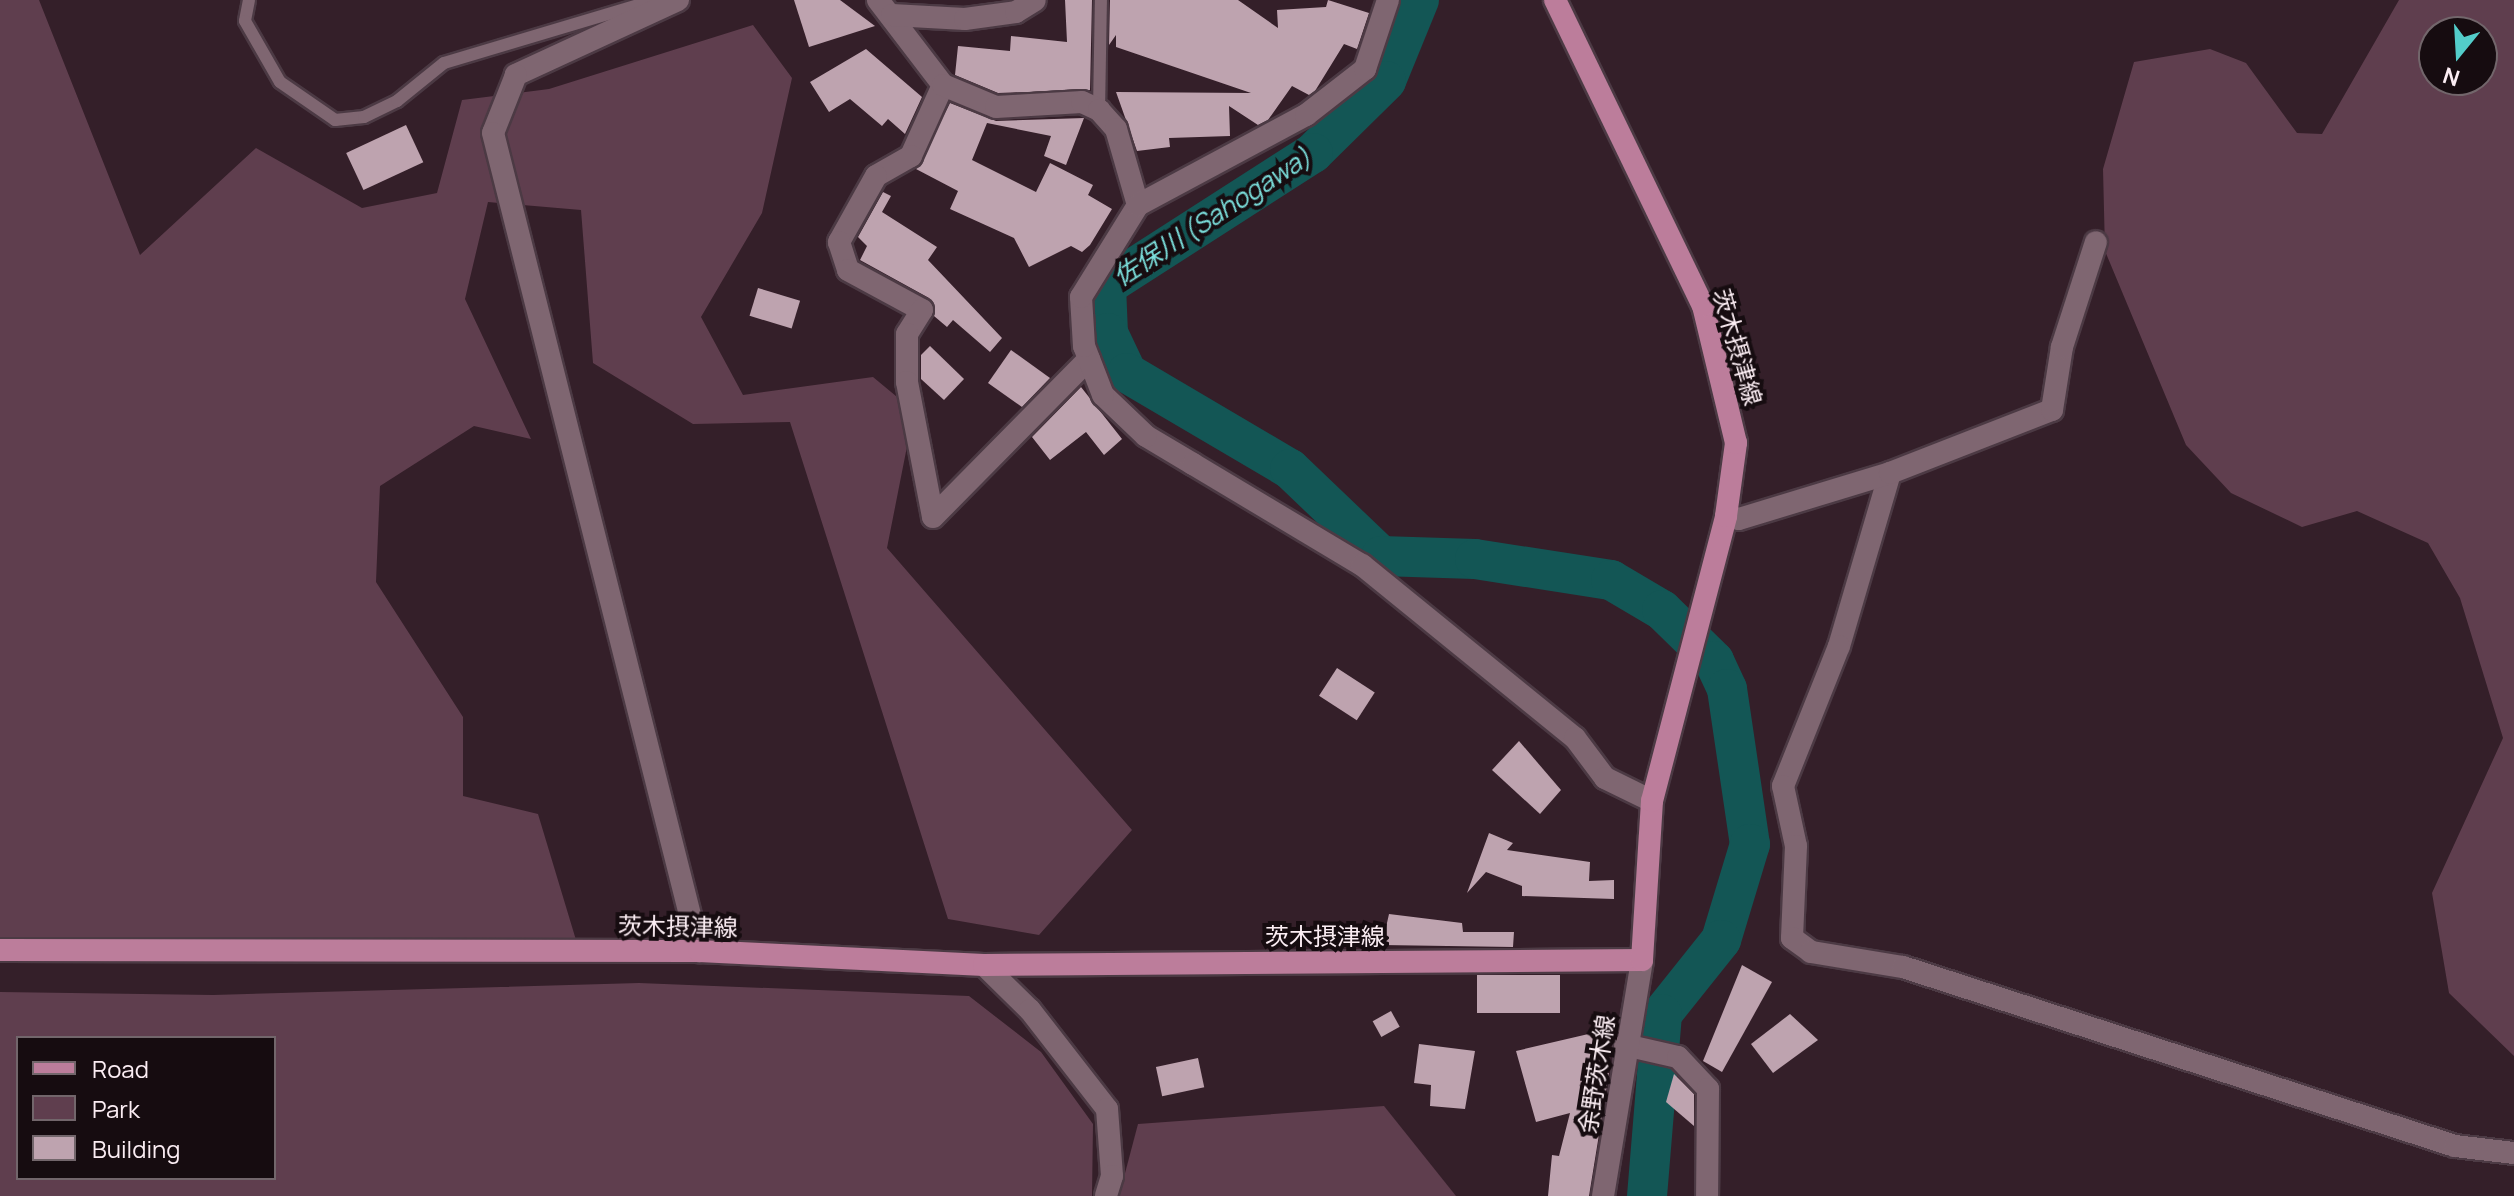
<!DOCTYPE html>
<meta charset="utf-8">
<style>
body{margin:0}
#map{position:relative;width:2514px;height:1196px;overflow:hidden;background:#341f29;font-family:Manrope,"Noto Sans JP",sans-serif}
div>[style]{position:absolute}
.green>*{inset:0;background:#5f3e4e}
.river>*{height:40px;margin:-20px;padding:0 20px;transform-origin:20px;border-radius:20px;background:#135655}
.building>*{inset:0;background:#bea3af;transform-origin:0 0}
.roads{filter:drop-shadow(2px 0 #4c3a44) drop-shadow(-2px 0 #4c3a44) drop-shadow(0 2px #4c3a44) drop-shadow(0 -2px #4c3a44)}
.service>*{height:12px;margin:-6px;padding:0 6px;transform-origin:6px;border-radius:6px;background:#7f6671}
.minor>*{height:22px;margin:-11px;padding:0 11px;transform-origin:11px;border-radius:11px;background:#7f6671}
.tertiary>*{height:22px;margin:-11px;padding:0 11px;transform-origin:11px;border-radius:11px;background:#7f6671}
.secondary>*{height:22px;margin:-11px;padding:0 11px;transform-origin:11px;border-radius:11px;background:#7f6671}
.primary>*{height:22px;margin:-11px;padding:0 11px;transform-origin:11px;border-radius:11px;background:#bc7d9b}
span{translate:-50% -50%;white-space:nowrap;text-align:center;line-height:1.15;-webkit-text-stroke:8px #160c10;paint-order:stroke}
.street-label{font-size:24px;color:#fbedf3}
.water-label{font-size:26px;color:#7bdedb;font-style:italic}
.legend{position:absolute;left:16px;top:1036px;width:260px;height:144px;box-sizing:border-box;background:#160c10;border:2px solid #72666b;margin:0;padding:10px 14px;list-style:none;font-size:24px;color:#fbedf3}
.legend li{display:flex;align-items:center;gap:16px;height:40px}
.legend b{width:40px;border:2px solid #72666b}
.north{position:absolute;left:2418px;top:16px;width:80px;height:80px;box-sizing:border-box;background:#160c10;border:2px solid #72666b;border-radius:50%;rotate:198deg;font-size:22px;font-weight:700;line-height:32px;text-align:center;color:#fbedf3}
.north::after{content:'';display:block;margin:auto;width:28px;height:36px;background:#53cdca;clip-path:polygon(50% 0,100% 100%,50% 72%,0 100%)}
</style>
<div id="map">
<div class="green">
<i style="clip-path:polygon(0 0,39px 0,140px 255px,256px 148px,362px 208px,437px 193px,462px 100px,549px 89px,753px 25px,792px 78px,762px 213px,701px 317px,743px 395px,873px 377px,914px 411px,887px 548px,1132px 830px,1039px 935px,948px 919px,790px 422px,693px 424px,593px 363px,581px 210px,488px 202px,465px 299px,531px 439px,474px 426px,380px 486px,376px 582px,463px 717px,463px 796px,538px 814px,576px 940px,0 940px)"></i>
<i style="clip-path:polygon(evenodd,2399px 0,2514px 0,2514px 1056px,2449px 993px,2432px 893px,2503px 738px,2460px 598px,2428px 543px,2357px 511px,2302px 527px,2231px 493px,2186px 445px,2105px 251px,2103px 169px,2134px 62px,2210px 49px,2246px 63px,2297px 133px,2322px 134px,2399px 0,2434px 32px,2482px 32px,2482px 80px,2434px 80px,2434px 32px)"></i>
<i style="clip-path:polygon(evenodd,639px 983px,969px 996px,1041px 1052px,1093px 1124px,1092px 1196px,0 1196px,0 992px,213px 995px,639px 983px,274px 1038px,274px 1178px,18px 1178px,18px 1038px,274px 1038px)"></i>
<i style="clip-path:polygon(1384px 1106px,1456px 1196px,1119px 1196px,1138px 1124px)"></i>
</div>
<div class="river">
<i style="left:1419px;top:0;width:87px;rotate:112.2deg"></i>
<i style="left:1386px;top:81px;width:103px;rotate:135.4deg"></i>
<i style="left:1313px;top:153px;width:246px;rotate:147.3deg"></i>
<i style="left:1106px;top:286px;width:47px;rotate:87.6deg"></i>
<i style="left:1108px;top:333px;width:44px;rotate:64.6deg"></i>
<i style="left:1127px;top:373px;width:189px;rotate:30.5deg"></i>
<i style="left:1290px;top:469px;width:126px;rotate:43.7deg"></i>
<i style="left:1381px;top:556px;width:94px;rotate:1.8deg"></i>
<i style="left:1475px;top:559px;width:138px;rotate:8.8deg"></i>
<i style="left:1611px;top:580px;width:59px;rotate:30.5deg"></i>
<i style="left:1662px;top:610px;width:73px;rotate:44.4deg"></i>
<i style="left:1714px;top:661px;width:31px;rotate:65deg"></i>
<i style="left:1727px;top:689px;width:157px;rotate:81.6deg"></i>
<i style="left:1750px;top:844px;width:100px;rotate:106.8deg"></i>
<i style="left:1721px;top:940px;width:95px;rotate:128.6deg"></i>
<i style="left:1662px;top:1014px;width:183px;rotate:94.7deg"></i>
</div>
<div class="building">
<i style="clip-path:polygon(794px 0,840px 0,875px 26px,809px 47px)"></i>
<i style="clip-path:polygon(1065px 0,1092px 0,1090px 90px,998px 93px,955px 75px,958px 46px,1010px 51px,1011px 36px,1067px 42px)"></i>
<i style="clip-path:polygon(1110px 0,1238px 0,1278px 28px,1277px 10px,1326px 7px,1328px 0,1369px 13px,1357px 49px,1344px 44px,1315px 91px,1309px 95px,1292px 86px,1268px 120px,1258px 125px,1229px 106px,1230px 136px,1169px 138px,1170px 147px,1137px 151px,1116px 92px,1251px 93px,1116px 47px,1116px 35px,1109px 45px)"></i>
<i style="clip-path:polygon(866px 49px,922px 97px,905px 134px,888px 119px,882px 126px,850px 99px,829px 112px,810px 82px)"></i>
<i style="clip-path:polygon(950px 103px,996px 121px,1084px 118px,1066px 165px,1044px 156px,1051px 136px,987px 123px,972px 160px,1036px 192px,1050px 163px,1093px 185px,1088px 195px,1112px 209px,1090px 245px,1082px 252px,1071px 246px,1029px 267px,1014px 238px,950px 209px,958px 191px,916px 169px)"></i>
<i style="left:406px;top:125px;width:41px;height:66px;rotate:65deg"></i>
<i style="clip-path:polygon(883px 192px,891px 196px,882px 212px,937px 247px,928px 260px,1002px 338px,990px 352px,953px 320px,947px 327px,934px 316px,929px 298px,860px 260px,867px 246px,858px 237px)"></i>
<i style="left:758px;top:288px;width:44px;height:29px;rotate:17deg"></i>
<i style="clip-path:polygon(930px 346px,964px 379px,944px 400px,921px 379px,921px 355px)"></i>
<i style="clip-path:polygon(1011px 350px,1050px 378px,1022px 407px,988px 383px)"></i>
<i style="clip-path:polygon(1081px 387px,1122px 439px,1104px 455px,1086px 432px,1050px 460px,1032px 437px)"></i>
<i style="left:1337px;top:668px;width:45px;height:33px;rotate:33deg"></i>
<i style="clip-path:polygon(1519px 741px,1561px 790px,1540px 814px,1492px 770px)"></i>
<i style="clip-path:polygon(1489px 833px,1513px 843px,1507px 850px,1590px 862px,1589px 881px,1614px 880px,1614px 899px,1522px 896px,1522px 886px,1486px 872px,1467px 893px)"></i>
<i style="clip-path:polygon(1389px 914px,1462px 923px,1463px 932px,1514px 932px,1513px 947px,1382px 945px)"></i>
<i style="clip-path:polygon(1742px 965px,1772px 982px,1722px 1072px,1703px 1061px)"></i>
<i style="left:1477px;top:975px;width:83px;height:38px"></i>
<i style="left:1391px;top:1011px;width:18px;height:21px;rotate:61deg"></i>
<i style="clip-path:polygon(1790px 1014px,1818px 1040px,1773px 1073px,1751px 1044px)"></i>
<i style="clip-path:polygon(1597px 1032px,1596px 1040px,1604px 1042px,1598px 1072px,1609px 1073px,1589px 1196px,1548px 1196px,1552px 1155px,1559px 1156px,1570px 1113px,1536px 1122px,1516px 1051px)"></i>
<i style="clip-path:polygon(1419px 1044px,1475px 1051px,1465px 1109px,1430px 1106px,1431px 1085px,1414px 1083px)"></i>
<i style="left:1198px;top:1058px;width:30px;height:43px;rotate:78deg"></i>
<i style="clip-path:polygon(1674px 1074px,1694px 1094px,1694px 1126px,1666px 1102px)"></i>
</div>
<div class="roads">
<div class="service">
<i style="left:249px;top:0;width:21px;rotate:101deg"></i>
<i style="left:245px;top:21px;width:70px;rotate:60.2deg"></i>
<i style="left:280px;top:82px;width:67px;rotate:34.6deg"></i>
<i style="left:335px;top:120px;width:29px;rotate:-6deg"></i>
<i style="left:364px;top:117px;width:37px;rotate:-26deg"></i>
<i style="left:397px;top:101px;width:60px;rotate:-39deg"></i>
<i style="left:444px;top:63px;width:221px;rotate:-16.6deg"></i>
<i style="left:1099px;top:110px;width:110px;rotate:-89deg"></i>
</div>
<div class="minor">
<i style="left:678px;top:0;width:179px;rotate:155.2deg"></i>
<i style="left:516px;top:75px;width:62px;rotate:111.6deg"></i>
<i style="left:493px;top:133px;width:844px;rotate:75.86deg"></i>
<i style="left:878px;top:0;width:107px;rotate:52.6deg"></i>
<i style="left:943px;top:85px;width:78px;rotate:114.3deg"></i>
<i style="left:911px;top:156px;width:40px;rotate:150.3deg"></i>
<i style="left:876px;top:176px;width:76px;rotate:119.3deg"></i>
<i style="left:839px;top:242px;width:29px;rotate:72deg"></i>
<i style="left:848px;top:270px;width:84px;rotate:28.4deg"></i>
<i style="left:922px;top:310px;width:28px;rotate:122deg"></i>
<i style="left:907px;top:334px;width:48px;rotate:90deg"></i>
<i style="left:907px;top:382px;width:137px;rotate:79.1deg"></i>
<i style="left:933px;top:517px;width:222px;rotate:-45.4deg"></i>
<i style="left:892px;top:15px;width:73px;rotate:3.1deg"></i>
<i style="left:965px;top:19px;width:51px;rotate:-7.8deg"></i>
<i style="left:1016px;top:12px;width:22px;rotate:-32deg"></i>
<i style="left:943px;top:85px;width:57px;rotate:22.5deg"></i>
<i style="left:996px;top:107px;width:86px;rotate:-3.3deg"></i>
<i style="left:1082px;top:102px;width:19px;rotate:25deg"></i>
<i style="left:1099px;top:110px;width:25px;rotate:48deg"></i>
<i style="left:1116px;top:129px;width:79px;rotate:73.9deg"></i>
<i style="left:1193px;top:464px;width:55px;rotate:-149.2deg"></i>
<i style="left:1146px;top:436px;width:59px;rotate:-136.4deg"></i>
<i style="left:1103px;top:395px;width:53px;rotate:-111.2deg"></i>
<i style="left:1084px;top:346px;width:49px;rotate:-93.5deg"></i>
<i style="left:1081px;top:297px;width:108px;rotate:-58.2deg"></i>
<i style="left:1138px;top:205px;width:191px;rotate:-28.2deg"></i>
<i style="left:1306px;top:115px;width:75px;rotate:-37.9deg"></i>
<i style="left:1365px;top:69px;width:73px;rotate:-71.6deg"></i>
<i style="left:1890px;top:473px;width:180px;rotate:106.4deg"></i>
<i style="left:1839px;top:646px;width:151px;rotate:111.8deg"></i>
<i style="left:1783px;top:786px;width:61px;rotate:77.8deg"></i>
<i style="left:1796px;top:846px;width:92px;rotate:92.5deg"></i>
<i style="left:1792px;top:938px;width:24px;rotate:36deg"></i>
<i style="left:1811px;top:952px;width:93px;rotate:9.3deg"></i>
<i style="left:1903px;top:967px;width:580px;rotate:17.97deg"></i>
<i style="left:2455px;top:1146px;width:59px;rotate:6.8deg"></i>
<i style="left:1726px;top:516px;width:13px;rotate:13deg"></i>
<i style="left:1739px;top:519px;width:158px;rotate:-16.9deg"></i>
<i style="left:1890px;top:473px;width:174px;rotate:-21.3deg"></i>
<i style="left:2052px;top:410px;width:64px;rotate:-81deg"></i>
<i style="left:2062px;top:347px;width:110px;rotate:-72.1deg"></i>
<i style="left:984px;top:965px;width:64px;rotate:44.4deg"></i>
<i style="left:1030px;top:1010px;width:125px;rotate:52.1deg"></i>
<i style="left:1107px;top:1109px;width:67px;rotate:85.7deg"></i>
<i style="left:1112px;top:1176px;width:21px;rotate:107deg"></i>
<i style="left:1625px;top:1045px;width:54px;rotate:12.8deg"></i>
<i style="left:1678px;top:1057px;width:44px;rotate:46.8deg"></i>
<i style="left:1708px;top:1089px;width:107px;rotate:90.5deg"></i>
</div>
<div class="tertiary">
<i style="left:1193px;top:464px;width:197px;rotate:30.9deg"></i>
<i style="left:1362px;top:565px;width:274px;rotate:39.1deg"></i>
<i style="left:1575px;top:738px;width:50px;rotate:53.1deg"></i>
<i style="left:1605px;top:778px;width:52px;rotate:26.1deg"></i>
</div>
<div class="secondary">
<i style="left:1603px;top:1196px;width:239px;rotate:-80.6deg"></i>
</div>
<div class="primary">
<i style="left:0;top:950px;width:699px;rotate:0.08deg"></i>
<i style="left:699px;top:951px;width:285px;rotate:2.8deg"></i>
<i style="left:984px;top:965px;width:658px;rotate:-0.44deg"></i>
<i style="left:1642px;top:960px;width:159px;rotate:-86.4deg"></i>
<i style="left:1652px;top:801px;width:294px;rotate:-75.4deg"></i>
<i style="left:1726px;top:516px;width:74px;rotate:-82.2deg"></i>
<i style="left:1736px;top:443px;width:141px;rotate:-103.5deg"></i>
<i style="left:1703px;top:306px;width:340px;rotate:-115.8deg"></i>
</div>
</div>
<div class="street-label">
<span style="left:1738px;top:347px;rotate:74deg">茨木摂津線</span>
<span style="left:678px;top:926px;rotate:1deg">茨木摂津線</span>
<span style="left:1325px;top:936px">茨木摂津線</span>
<span style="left:1596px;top:1074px;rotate:-81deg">余野茨木線</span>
</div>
<div class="water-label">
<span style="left:1212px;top:217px;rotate:-33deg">佐保川 (Sahogawa)</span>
</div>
<ul class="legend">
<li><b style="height:10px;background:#bc7d9b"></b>Road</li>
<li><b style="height:22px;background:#5f3e4e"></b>Park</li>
<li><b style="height:22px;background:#bea3af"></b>Building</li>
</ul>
<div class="north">N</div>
</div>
